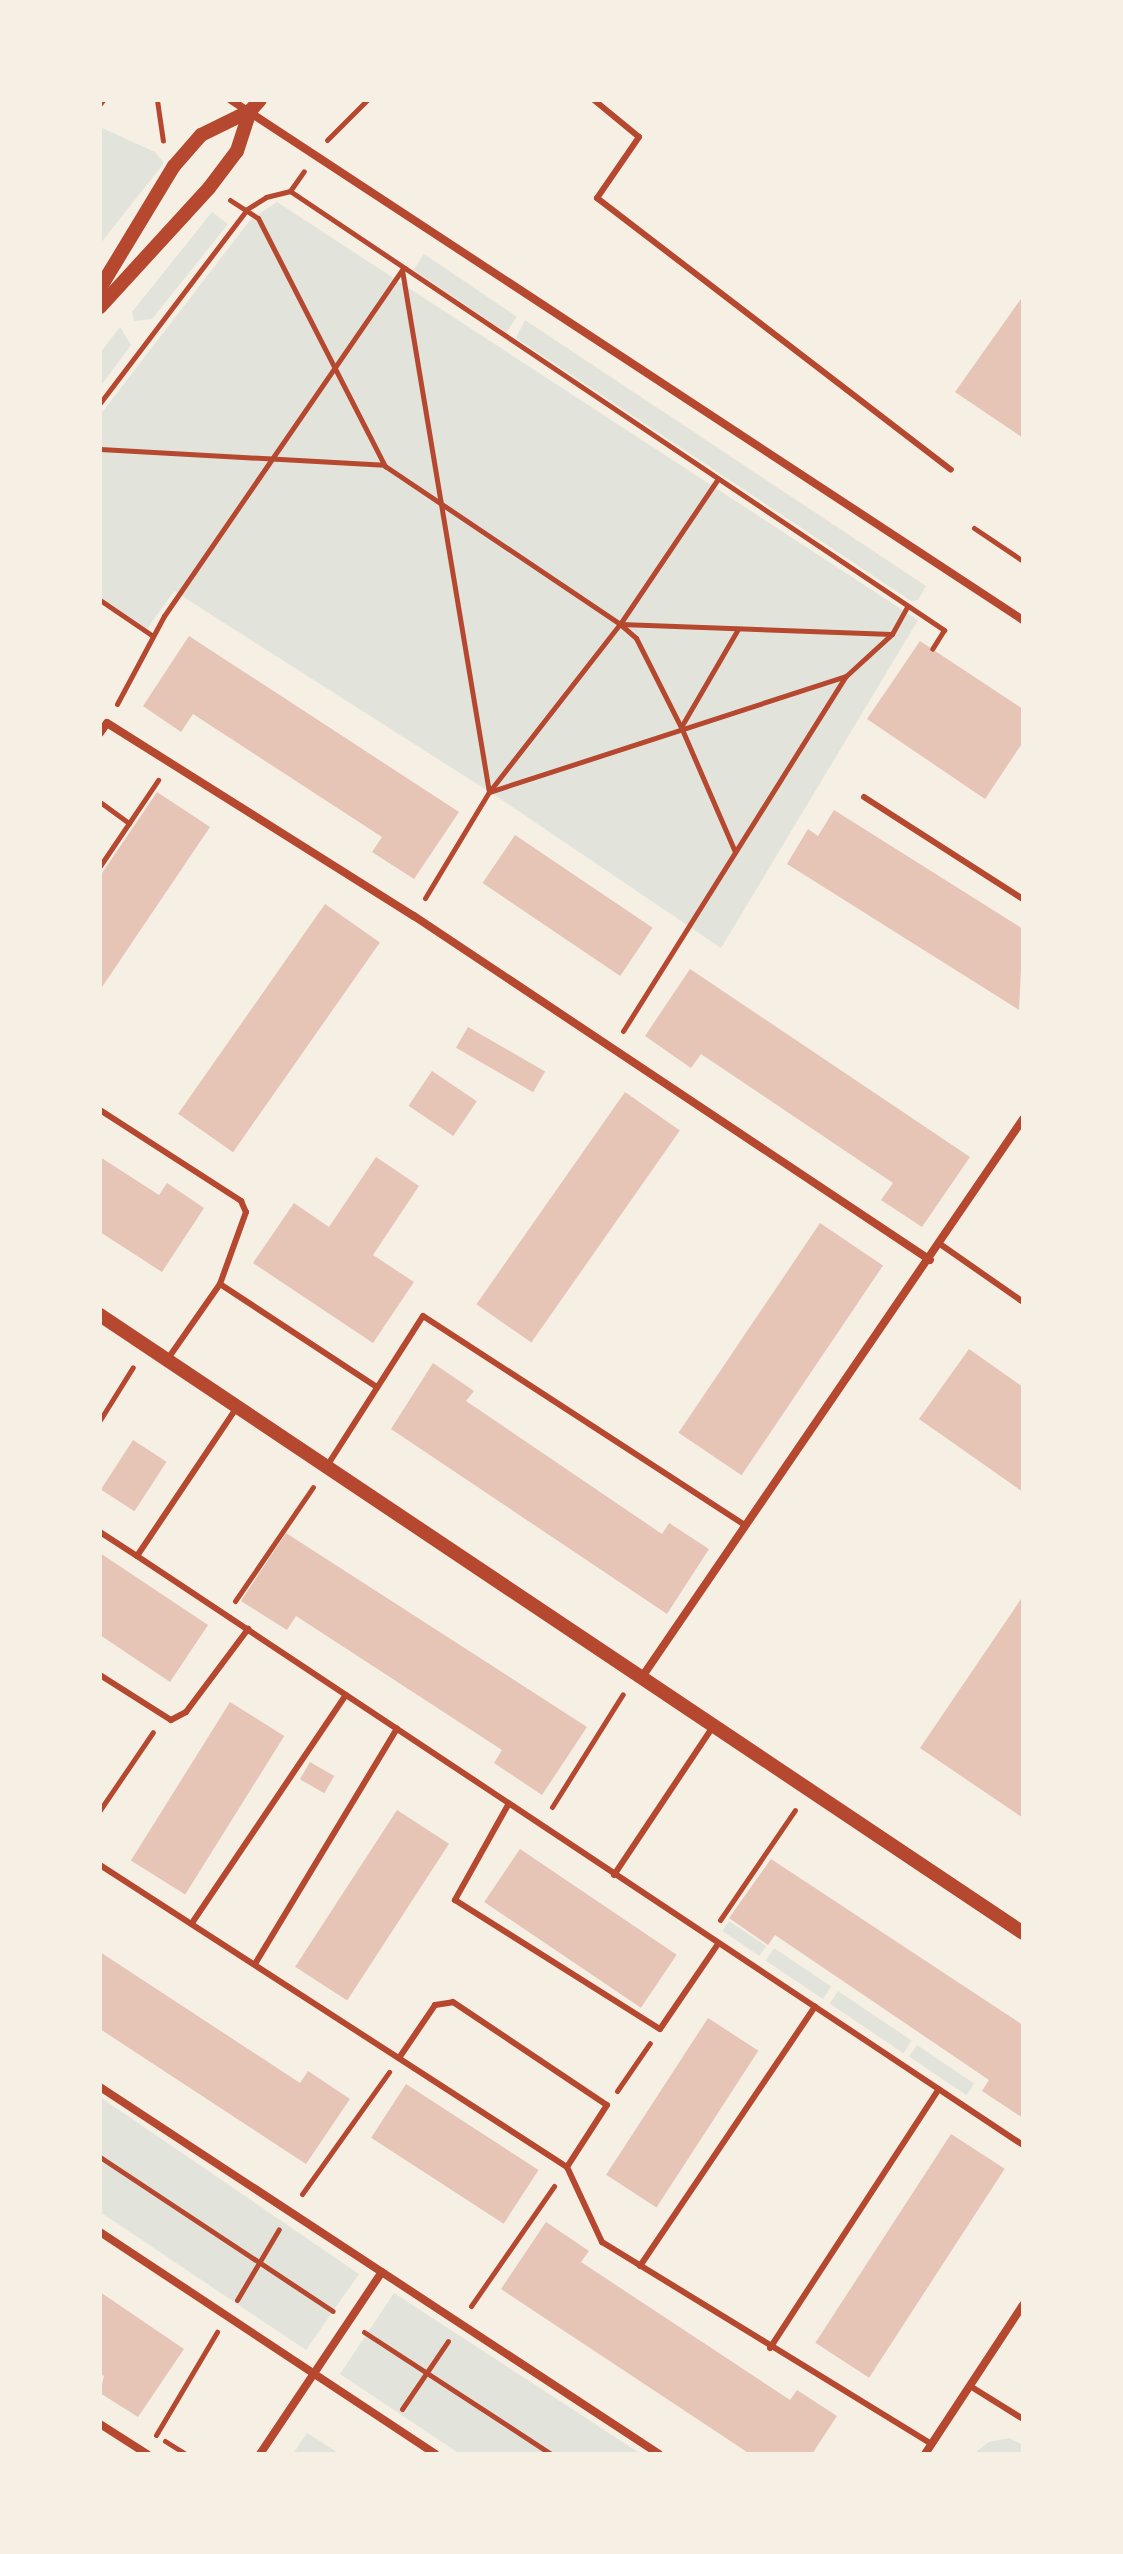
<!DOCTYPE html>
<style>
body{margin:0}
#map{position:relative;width:1123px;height:2554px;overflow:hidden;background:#f6efe4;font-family:"Noto Sans",sans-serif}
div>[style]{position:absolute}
.green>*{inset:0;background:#e2e4dc;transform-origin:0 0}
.building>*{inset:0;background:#e6c5b7;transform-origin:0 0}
.path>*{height:5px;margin:-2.5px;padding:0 2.5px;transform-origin:2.5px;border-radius:2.5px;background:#b5482f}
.service>*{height:6px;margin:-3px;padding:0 3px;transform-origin:3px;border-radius:3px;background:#b5482f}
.minor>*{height:8px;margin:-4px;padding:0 4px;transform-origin:4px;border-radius:4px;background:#b5482f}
.tertiary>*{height:14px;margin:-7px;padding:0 7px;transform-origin:7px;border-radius:7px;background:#b5482f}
span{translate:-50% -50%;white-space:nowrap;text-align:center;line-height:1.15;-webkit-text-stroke:6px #f6efe4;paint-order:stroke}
.frame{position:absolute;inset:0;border:102px solid #f6efe4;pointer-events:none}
</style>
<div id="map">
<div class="green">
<i style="clip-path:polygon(100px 127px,155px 152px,164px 163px,100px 244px)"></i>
<i style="clip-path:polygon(277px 202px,918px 620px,721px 948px,499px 798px,174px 591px,145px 632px,100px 602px,100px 415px,251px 219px)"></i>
<i style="clip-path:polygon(212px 212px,228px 224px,152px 319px,134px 321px,132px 312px)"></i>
<i style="left:424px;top:254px;width:112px;height:19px;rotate:34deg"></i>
<i style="clip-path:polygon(525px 320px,926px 586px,918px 600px,911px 601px,516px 338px)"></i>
<i style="clip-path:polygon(120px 327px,131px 345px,100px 387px,100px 353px)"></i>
<i style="left:729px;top:1921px;width:45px;height:12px;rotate:34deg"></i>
<i style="left:774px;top:1948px;width:69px;height:15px;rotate:34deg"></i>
<i style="left:838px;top:1991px;width:89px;height:15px;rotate:34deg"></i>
<i style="left:917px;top:2045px;width:69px;height:14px;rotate:34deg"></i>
<i style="clip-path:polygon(100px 2097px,359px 2274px,306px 2350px,100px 2212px)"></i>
<i style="clip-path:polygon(394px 2293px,641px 2454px,460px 2454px,340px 2374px)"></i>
<i style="clip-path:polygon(307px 2433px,340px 2454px,293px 2454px)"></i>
<i style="clip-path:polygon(1009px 2438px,1023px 2445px,1023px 2454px,973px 2454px,989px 2442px)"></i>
</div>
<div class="building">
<i style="clip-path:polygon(1023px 296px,1023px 438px,955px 392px)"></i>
<i style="clip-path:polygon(189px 636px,459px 812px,414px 879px,372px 852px,382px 837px,193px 714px,181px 732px,143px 706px)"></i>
<i style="clip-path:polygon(920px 641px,1023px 709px,1023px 742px,985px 799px,867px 719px)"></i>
<i style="clip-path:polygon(157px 792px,210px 827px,100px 990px,100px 876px)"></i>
<i style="clip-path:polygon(834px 810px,1023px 929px,1019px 1010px,787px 864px,808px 829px,818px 836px)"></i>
<i style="left:515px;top:835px;width:166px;height:58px;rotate:34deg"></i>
<i style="left:325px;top:904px;width:67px;height:256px;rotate:35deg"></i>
<i style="clip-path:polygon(690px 969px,970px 1157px,922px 1227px,881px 1200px,893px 1183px,701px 1054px,691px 1068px,645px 1036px)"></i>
<i style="left:468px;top:1027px;width:89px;height:24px;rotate:30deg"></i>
<i style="left:432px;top:1071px;width:54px;height:42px;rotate:34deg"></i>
<i style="left:625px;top:1092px;width:67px;height:259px;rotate:35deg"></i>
<i style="clip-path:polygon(100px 1157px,159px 1195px,167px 1183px,204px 1208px,162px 1272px,100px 1232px)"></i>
<i style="clip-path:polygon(376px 1157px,419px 1186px,373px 1255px,414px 1282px,373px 1343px,253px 1263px,294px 1203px,329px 1227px)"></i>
<i style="left:820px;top:1223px;width:76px;height:253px;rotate:34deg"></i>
<i style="clip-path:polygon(969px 1349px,1023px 1387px,1023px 1492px,919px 1419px)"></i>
<i style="clip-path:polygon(433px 1363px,474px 1391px,466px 1401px,662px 1534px,669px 1523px,709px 1549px,667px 1614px,391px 1429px)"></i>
<i style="left:133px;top:1440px;width:40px;height:59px;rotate:33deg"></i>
<i style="clip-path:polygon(286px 1533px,587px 1727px,542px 1795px,494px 1763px,502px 1750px,296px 1616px,287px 1630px,241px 1601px)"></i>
<i style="clip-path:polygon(100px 1553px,208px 1625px,170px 1682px,100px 1635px)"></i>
<i style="clip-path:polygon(1023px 1596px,1023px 1818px,920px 1748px)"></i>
<i style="left:230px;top:1702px;width:64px;height:187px;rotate:32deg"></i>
<i style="left:310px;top:1762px;width:28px;height:20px;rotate:30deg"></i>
<i style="left:397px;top:1810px;width:62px;height:187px;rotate:33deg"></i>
<i style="left:520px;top:1849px;width:189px;height:64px;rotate:34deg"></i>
<i style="clip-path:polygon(771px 1859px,1023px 2025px,1023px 2118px,982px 2091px,989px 2080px,775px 1935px,768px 1945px,729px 1918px)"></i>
<i style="clip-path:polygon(100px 1952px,300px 2083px,308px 2071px,350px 2099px,306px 2164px,100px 2029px)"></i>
<i style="left:708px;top:2018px;width:60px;height:187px;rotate:33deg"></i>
<i style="left:406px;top:2084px;width:158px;height:64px;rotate:33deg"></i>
<i style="left:951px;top:2134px;width:64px;height:249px;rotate:33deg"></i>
<i style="clip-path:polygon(546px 2222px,589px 2251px,581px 2262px,790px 2400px,797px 2390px,837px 2416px,812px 2454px,750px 2454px,501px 2289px)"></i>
<i style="clip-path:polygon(100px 2292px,184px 2349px,138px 2417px,100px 2393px,104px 2376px,100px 2373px)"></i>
</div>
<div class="path">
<i style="left:157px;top:100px;width:41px;rotate:81.7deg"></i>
<i style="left:100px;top:104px;width:5px;rotate:-53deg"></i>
<i style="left:327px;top:140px;width:57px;rotate:-45deg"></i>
<i style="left:290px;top:191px;width:788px;rotate:33.87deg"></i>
<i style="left:944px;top:630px;width:22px;rotate:122deg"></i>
<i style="left:230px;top:200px;width:33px;rotate:33deg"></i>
<i style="left:258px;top:218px;width:279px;rotate:62.9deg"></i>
<i style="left:385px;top:466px;width:283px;rotate:33.9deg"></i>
<i style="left:100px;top:403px;width:243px;rotate:-52.8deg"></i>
<i style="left:247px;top:209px;width:22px;rotate:-32deg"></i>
<i style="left:266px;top:197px;width:25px;rotate:-14deg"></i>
<i style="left:290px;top:191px;width:24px;rotate:-55deg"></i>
<i style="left:100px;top:449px;width:284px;rotate:3.2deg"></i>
<i style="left:974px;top:528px;width:59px;rotate:34deg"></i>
<i style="left:100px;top:600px;width:64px;rotate:34.2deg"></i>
<i style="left:892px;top:634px;width:31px;rotate:-61deg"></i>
<i style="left:117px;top:704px;width:100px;rotate:-61.9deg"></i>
<i style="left:164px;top:616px;width:420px;rotate:-55.5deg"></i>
<i style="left:402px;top:270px;width:529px;rotate:80.54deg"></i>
<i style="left:489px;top:792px;width:375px;rotate:-18deg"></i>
<i style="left:681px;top:727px;width:136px;rotate:66.6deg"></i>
<i style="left:100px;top:802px;width:36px;rotate:36deg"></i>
<i style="left:100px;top:866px;width:104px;rotate:-56deg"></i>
<i style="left:425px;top:898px;width:124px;rotate:-58.9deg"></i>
<i style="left:489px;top:792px;width:213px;rotate:-52.1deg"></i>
<i style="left:620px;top:624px;width:174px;rotate:-56deg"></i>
<i style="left:623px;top:1031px;width:419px;rotate:-57.9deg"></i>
<i style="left:846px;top:676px;width:62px;rotate:-42.4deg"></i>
<i style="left:892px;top:634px;width:272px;rotate:-177.9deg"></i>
<i style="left:620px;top:624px;width:21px;rotate:41deg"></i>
<i style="left:636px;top:638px;width:100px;rotate:63.2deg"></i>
<i style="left:681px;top:727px;width:113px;rotate:-59.8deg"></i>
<i style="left:100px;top:1420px;width:62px;rotate:-58.1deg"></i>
<i style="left:235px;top:1601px;width:138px;rotate:-55.6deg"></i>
<i style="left:552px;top:1807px;width:133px;rotate:-57.9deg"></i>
<i style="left:100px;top:1810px;width:94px;rotate:-55.8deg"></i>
<i style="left:720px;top:1920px;width:133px;rotate:-55.7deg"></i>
<i style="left:617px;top:2091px;width:58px;rotate:-55.5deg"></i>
<i style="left:100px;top:2157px;width:279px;rotate:33.5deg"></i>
<i style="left:302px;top:2194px;width:150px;rotate:-54.5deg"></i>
<i style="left:237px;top:2300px;width:82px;rotate:-59.4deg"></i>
<i style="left:471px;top:2306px;width:146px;rotate:-55.3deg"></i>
<i style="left:364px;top:2332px;width:223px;rotate:33.1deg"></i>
<i style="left:402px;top:2409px;width:82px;rotate:-55.9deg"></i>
<i style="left:156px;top:2435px;width:120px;rotate:-59.4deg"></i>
<i style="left:165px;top:2441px;width:25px;rotate:32deg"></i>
</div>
<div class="service">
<i style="left:594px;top:100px;width:58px;rotate:39.4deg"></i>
<i style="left:639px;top:137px;width:74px;rotate:124.5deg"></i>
<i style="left:597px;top:198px;width:446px;rotate:37.5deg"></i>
<i style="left:864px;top:797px;width:189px;rotate:32.7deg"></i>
<i style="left:100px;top:1110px;width:168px;rotate:32.8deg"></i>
<i style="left:241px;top:1201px;width:12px;rotate:66deg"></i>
<i style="left:246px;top:1212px;width:77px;rotate:109.9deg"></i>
<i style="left:220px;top:1284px;width:93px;rotate:124.9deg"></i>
<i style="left:940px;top:1244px;width:101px;rotate:34.9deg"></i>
<i style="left:220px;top:1284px;width:188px;rotate:33.3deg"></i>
<i style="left:327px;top:1466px;width:178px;rotate:-57.4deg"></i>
<i style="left:423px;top:1316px;width:384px;rotate:33deg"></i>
<i style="left:100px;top:1532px;width:44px;rotate:33deg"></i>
<i style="left:137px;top:1556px;width:179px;rotate:-56.1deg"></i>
<i style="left:137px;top:1556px;width:1064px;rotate:33.62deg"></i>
<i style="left:100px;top:1675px;width:84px;rotate:32.4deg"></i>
<i style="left:171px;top:1720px;width:17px;rotate:-28deg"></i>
<i style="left:186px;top:1712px;width:104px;rotate:-53.2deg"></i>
<i style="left:508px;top:1805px;width:109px;rotate:119.2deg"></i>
<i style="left:455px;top:1900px;width:242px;rotate:32.2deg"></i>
<i style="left:660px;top:2029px;width:103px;rotate:-55.7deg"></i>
<i style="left:100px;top:1865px;width:556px;rotate:32.89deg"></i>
<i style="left:567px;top:2167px;width:83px;rotate:65deg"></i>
<i style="left:602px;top:2242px;width:387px;rotate:31.5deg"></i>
<i style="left:614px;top:1875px;width:180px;rotate:-56.3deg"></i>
<i style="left:192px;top:1923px;width:275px;rotate:-56deg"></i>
<i style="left:255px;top:1964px;width:275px;rotate:-58.9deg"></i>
<i style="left:399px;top:2058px;width:64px;rotate:-55.8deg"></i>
<i style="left:435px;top:2005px;width:18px;rotate:-9deg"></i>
<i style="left:453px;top:2002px;width:185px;rotate:33.8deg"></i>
<i style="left:607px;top:2105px;width:74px;rotate:122.8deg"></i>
<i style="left:640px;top:2266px;width:313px;rotate:-56deg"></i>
<i style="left:770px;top:2348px;width:309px;rotate:-56.9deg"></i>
<i style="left:970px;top:2386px;width:62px;rotate:31.9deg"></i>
</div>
<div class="minor">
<i style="left:231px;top:100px;width:947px;rotate:33.29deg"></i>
<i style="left:100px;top:733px;width:12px;rotate:-55deg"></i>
<i style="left:107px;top:723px;width:363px;rotate:32.2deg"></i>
<i style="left:414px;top:916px;width:620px;rotate:33.69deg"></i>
<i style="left:642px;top:1677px;width:676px;rotate:-55.67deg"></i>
<i style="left:100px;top:2087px;width:669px;rotate:33.29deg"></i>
<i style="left:100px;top:2232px;width:402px;rotate:33.5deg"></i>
<i style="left:100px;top:2424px;width:56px;rotate:32.6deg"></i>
<i style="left:260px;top:2454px;width:219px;rotate:-56.2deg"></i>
<i style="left:925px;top:2454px;width:178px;rotate:-56.7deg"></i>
</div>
<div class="tertiary">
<i style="left:100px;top:288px;width:143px;rotate:-58.8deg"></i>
<i style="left:174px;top:166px;width:41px;rotate:-48.9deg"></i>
<i style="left:201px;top:135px;width:55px;rotate:-26.1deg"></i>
<i style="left:250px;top:111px;width:15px;rotate:-48deg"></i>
<i style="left:100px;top:307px;width:161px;rotate:-47.5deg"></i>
<i style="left:209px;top:188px;width:46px;rotate:-52.9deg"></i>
<i style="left:237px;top:151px;width:42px;rotate:-72deg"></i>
<i style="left:100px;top:1315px;width:1111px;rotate:33.8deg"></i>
</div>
<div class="frame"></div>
</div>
